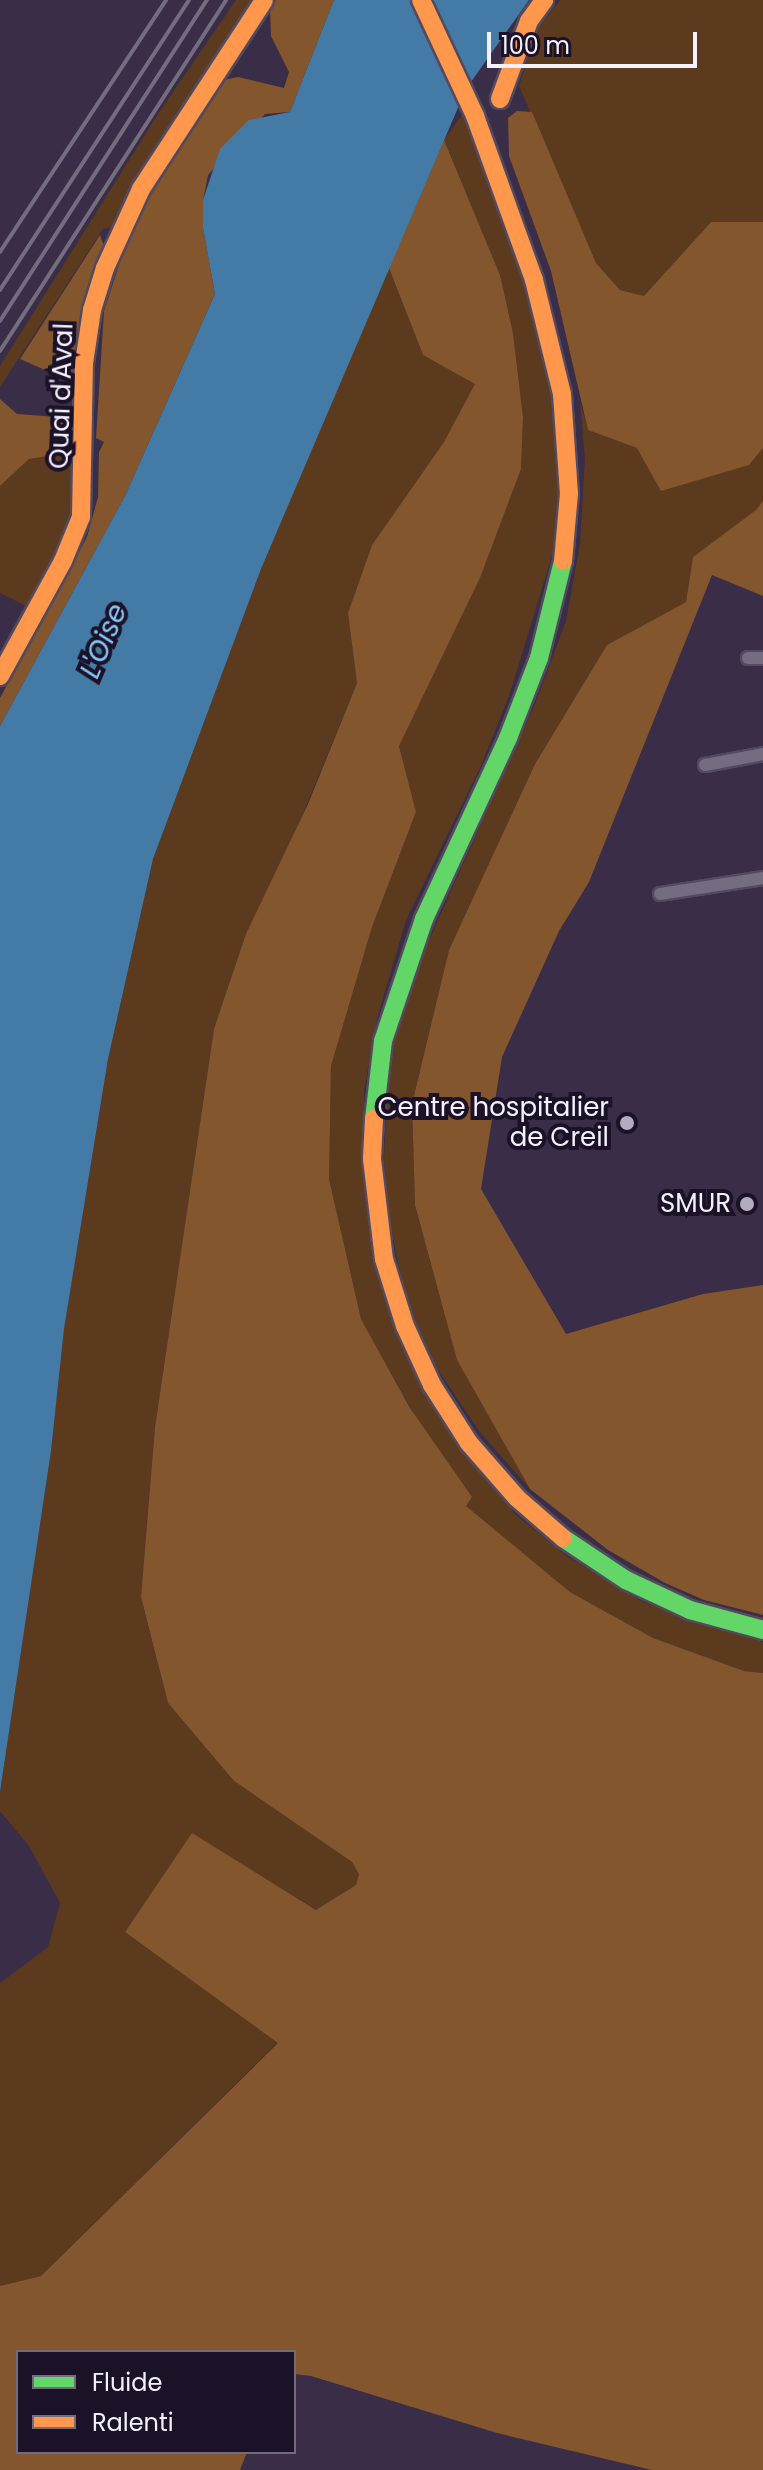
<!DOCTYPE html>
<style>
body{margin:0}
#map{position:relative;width:763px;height:2470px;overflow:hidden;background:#392d47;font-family:Poppins,sans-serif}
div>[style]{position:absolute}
.green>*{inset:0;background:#5c3a1d}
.forest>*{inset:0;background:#83562e}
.water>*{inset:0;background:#447aa6}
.roads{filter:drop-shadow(2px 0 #534a5d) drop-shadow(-2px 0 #534a5d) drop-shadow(0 2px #534a5d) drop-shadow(0 -2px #534a5d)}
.street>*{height:12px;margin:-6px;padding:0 6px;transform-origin:6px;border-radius:6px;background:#756c82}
.fast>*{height:18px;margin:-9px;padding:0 9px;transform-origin:9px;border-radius:9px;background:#63d668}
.slow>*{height:18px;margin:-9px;padding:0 9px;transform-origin:9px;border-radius:9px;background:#ff974d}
.rail>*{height:4px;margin:-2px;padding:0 2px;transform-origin:2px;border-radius:2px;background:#746c7f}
.dots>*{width:22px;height:22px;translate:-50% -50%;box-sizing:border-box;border:4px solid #1b1227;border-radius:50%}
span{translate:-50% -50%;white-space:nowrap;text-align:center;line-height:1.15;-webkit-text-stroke:8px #1b1227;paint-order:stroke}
.street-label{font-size:26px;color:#f5f0fd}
.poi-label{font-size:26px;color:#f5f0fd}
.right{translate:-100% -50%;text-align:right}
.water-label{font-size:28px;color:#84c6f9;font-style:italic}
.legend{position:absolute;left:16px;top:2350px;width:280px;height:104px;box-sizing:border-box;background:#1b1227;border:2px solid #726b7d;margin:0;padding:10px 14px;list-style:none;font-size:24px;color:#f5f0fd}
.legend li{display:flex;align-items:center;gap:16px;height:40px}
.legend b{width:40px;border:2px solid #726b7d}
.scale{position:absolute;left:487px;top:32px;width:210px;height:36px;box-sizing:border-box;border:4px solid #f5f0fd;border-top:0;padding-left:10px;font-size:24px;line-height:28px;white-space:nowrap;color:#f5f0fd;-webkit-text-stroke:6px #1b1227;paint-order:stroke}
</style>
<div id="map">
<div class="green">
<i style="clip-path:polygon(236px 0,254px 0,115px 227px,103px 229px,0 387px,0 366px,158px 114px)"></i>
<i style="clip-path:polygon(560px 0,763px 0,763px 222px,711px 222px,644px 296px,620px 290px,596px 263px,519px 86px,536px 31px)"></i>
<i style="clip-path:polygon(464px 112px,525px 275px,546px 347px,558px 426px,558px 536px,509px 696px,480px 768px,406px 920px,377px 1019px,364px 1091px,367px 1206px,377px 1257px,437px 1408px,477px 1469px,516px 1515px,568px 1557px,639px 1600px,698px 1624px,763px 1642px,763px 1673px,744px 1671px,653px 1638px,570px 1592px,465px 1506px,361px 1319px,329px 1179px,331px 1066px,372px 927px,416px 812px,399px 746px,480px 578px,521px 469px,523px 417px,513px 333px,500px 275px,444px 140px)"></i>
<i style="clip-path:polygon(389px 268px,423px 355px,476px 384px,444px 442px,372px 545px,348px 613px,357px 683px,214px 1029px,155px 1427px,141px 1597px,168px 1703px,234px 1781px,352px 1862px,359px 1873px,356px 1885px,317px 1910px,192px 1834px,125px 1932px,278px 2042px,41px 2276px,0 2286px,0 1983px,48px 1947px,60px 1903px,29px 1846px,0 1811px,0 1792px,51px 1451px,64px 1329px,108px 1059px,153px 859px,261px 569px)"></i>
<i style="clip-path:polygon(580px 402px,588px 430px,637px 448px,749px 465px,763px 448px,763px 501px,757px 510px,693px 557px,686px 602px,607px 645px,535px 764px,449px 950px,412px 1104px,415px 1205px,457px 1360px,530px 1489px,479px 1431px,435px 1365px,407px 1304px,390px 1224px,384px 1160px,387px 1087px,396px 1030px,408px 987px,535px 704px,566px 621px,580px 544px,585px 459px)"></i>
<i style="clip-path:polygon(70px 437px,78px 444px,81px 480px,67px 538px,26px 606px,0 593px,0 486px,29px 459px,66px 453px)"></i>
</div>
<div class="forest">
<i style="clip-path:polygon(276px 0,334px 0,290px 112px,265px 114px,208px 175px,203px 201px,203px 228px,215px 294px,125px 496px,0 726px,0 698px,87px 537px,98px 497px,99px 452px,104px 442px,96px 438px,104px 311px,126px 243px,156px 182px,224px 80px,238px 77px,284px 88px,289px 72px,271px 36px,270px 10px)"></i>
<i style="clip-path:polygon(517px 111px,532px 112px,596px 263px,620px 290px,644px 296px,711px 222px,763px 222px,763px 448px,749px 465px,661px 491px,637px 448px,588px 430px,551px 271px,509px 156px,508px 118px)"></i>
<i style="clip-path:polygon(444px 140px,500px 275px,513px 333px,523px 417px,521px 469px,480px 578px,399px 746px,416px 812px,372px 927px,331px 1066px,329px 1179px,361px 1319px,410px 1408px,472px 1497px,466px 1506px,570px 1592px,653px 1638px,744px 1671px,763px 1673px,763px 2470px,652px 2470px,497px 2433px,311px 2376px,294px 2374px,294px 2352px,18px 2352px,18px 2452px,247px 2452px,240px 2470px,0 2470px,0 2286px,41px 2276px,278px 2043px,125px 1932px,192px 1833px,316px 1910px,356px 1885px,359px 1874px,352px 1862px,234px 1781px,168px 1703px,141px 1597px,155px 1427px,214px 1029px,246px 934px,308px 804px,357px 683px,348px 613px,372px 545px,444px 442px,475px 384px,423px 355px,389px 268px)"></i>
<i style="clip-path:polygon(100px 235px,106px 252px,74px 374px,54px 374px,20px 359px)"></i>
<i style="clip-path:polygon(0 399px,17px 414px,58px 417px,67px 424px,70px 437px,67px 453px,29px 459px,0 486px)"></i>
<i style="clip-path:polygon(763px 501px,763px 596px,712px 575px,589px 882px,559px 931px,502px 1057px,481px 1189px,566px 1334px,703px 1294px,763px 1285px,763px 1615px,704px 1600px,665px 1583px,608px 1550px,530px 1489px,457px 1360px,415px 1205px,412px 1104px,449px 950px,535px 764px,607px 645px,686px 602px,693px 557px,756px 510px)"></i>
</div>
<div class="water">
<i style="clip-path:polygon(334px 0,529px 0,466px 89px,261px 569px,153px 859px,108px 1059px,64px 1329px,51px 1451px,0 1792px,0 726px,125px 496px,215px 294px,203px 228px,203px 200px,220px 149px,249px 120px,290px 112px)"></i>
</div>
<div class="roads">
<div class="street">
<i style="left:748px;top:658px;width:15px"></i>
<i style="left:705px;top:765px;width:59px;rotate:-10.7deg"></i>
<i style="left:660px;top:894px;width:104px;rotate:-8.8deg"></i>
</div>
<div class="fast">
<i style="left:374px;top:1119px;width:79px;rotate:-83.4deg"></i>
<i style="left:383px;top:1041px;width:129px;rotate:-71.4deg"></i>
<i style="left:424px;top:919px;width:200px;rotate:-65.1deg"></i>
<i style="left:508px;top:738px;width:86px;rotate:-68.8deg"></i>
<i style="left:539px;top:658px;width:100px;rotate:-76.1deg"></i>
<i style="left:563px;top:1538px;width:76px;rotate:33.7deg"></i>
<i style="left:626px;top:1580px;width:71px;rotate:25.1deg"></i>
<i style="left:690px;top:1610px;width:76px;rotate:15.3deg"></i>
</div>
<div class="slow">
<i style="left:421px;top:0;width:128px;rotate:65deg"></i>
<i style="left:475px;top:116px;width:174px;rotate:70.2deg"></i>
<i style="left:534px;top:280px;width:117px;rotate:76.2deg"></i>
<i style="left:562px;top:394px;width:99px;rotate:86deg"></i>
<i style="left:569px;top:493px;width:68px;rotate:95deg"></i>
<i style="left:500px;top:99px;width:83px;rotate:-69.6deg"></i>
<i style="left:529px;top:21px;width:26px;rotate:-54deg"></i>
<i style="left:0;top:676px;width:131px;rotate:-61.3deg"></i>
<i style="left:63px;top:561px;width:48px;rotate:-67.8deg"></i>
<i style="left:81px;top:517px;width:154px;rotate:-88.9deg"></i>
<i style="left:84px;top:363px;width:54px;rotate:-81.4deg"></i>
<i style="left:92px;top:310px;width:44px;rotate:-72.8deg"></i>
<i style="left:105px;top:268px;width:87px;rotate:-65.5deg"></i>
<i style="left:141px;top:189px;width:225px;rotate:-56.9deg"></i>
<i style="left:374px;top:1119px;width:40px;rotate:92.9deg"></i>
<i style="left:372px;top:1159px;width:101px;rotate:83.2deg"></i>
<i style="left:384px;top:1259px;width:70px;rotate:72.6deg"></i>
<i style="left:405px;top:1326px;width:65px;rotate:65.4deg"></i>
<i style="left:432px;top:1385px;width:69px;rotate:57.5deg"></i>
<i style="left:469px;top:1443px;width:73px;rotate:48.9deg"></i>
<i style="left:517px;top:1498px;width:61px;rotate:41deg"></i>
</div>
</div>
<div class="rail">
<i style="left:0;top:252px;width:302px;rotate:-56.6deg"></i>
<i style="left:0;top:290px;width:346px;rotate:-56.9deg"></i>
<i style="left:0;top:321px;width:382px;rotate:-57.2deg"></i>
<i style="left:0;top:351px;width:417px;rotate:-57.2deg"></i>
</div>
<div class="dots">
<i style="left:627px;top:1123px;background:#b3acbd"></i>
<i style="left:747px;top:1204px;background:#b3acbd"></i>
</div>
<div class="street-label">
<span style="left:62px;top:396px;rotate:-88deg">Quai d'Aval</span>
</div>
<div class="poi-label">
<span class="right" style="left:609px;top:1123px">Centre hospitalier<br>de Creil</span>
<span class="right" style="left:731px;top:1204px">SMUR</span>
</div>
<div class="water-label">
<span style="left:104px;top:641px;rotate:-67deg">L'Oise</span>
</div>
<ul class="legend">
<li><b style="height:10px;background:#63d668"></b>Fluide</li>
<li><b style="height:10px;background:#ff974d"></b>Ralenti</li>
</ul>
<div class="scale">100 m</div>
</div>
